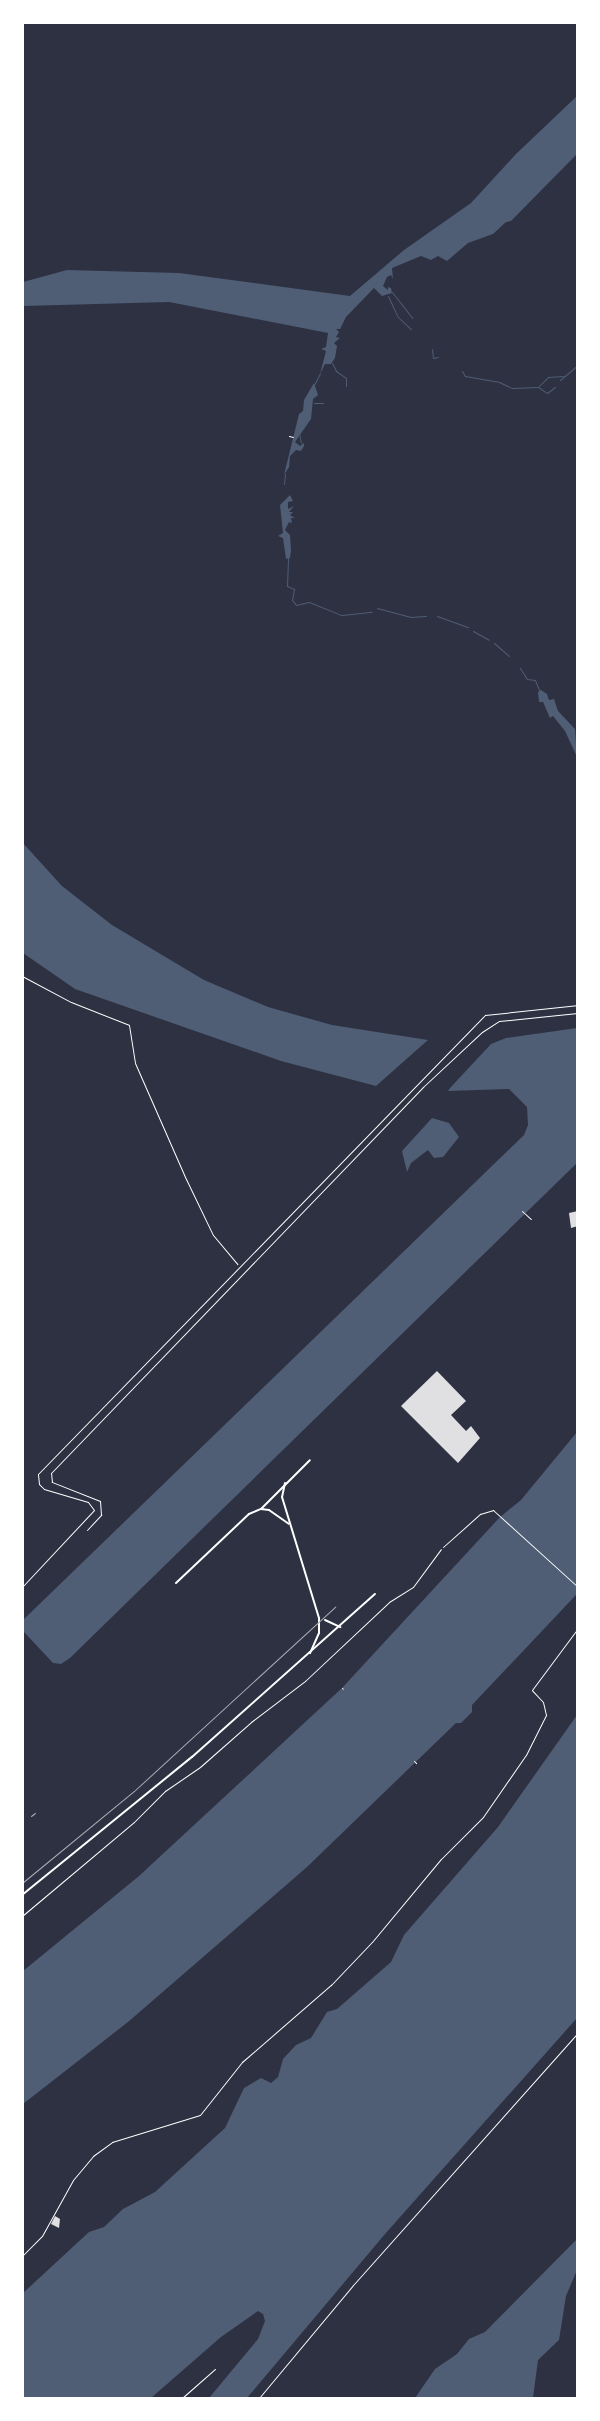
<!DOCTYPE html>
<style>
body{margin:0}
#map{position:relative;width:600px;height:2421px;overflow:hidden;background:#2d3142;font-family:Ubuntu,sans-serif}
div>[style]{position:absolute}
.water>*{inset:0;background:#4f5d75}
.stream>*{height:1px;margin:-0.5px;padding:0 0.5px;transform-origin:0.5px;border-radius:0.5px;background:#4f5d75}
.building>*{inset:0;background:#e0e0e3}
.path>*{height:1px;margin:-0.5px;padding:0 0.5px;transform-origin:0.5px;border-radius:0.5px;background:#fff}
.service>*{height:1px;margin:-0.5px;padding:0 0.5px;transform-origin:0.5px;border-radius:0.5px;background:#fff}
.minor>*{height:2px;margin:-1px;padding:0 1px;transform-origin:1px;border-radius:1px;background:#fff}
.rail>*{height:1px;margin:-0.5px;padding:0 0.5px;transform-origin:0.5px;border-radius:0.5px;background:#abadb3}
span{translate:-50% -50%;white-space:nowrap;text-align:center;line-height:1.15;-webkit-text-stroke:4px #fff;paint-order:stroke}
.frame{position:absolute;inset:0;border:24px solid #fff;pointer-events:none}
</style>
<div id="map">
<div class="water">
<i style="clip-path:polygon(577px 96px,577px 154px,511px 221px,506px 222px,493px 234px,468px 243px,447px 261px,438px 256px,431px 260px,421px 256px,392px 268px,393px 279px,391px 275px,387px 277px,383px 286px,388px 290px,388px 287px,391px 288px,392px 293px,382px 296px,374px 288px,346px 317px,340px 329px,336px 329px,339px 332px,336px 337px,340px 338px,334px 343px,337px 346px,335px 358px,331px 364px,325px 364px,320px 374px,326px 351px,321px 349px,326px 347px,328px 333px,169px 302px,23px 306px,23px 282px,67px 270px,179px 273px,350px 296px,404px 250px,471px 203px,516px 154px)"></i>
<i style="clip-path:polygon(314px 383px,318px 395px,313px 399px,311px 419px,295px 442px,300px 446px,304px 443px,304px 446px,301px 451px,296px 450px,290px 456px,289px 467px,284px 475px,299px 414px,303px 411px,304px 400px)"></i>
<i style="clip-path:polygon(290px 495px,293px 501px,288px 502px,288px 509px,294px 506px,289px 512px,293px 512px,290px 515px,295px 518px,291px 518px,292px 523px,289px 522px,285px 530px,290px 535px,291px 550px,290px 558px,286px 559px,283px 538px,278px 536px,283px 533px,280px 505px)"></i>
<i style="clip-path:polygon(541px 690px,547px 694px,549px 700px,554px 699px,558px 711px,575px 729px,577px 757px,565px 731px,553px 716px,550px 718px,543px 702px,539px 702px,538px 692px)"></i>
<i style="clip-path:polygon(22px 842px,62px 886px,112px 925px,204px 980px,268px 1007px,332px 1025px,428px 1040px,376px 1086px,281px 1061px,75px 989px,23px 953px)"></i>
<i style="clip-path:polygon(577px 1028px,577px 1163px,70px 1658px,61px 1664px,53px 1663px,23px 1631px,23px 1620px,524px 1135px,528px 1125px,527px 1107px,509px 1089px,448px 1091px,450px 1088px,491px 1044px,506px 1038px)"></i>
<i style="clip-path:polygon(432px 1118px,449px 1123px,459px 1137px,443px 1157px,434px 1158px,428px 1150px,411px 1163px,407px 1172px,402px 1151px)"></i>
<i style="clip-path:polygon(577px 1432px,578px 1592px,575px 1596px,472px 1705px,472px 1712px,461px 1723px,456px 1723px,307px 1867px,128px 2022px,23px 2104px,23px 1971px,139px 1876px,342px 1688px,500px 1517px,521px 1500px)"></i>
<i style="clip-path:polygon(577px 1715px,577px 2018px,385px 2234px,247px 2398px,209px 2398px,258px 2339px,265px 2321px,263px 2314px,258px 2311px,221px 2337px,151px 2398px,23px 2398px,23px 2293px,89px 2232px,104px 2227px,123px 2209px,155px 2192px,225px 2128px,244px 2088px,261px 2078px,271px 2083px,278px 2077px,283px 2059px,296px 2045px,311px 2038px,327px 2012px,337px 2009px,391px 1962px,404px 1935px,498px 1827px)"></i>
<i style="clip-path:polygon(577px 2239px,577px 2270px,566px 2296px,559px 2340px,538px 2360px,533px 2398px,415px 2398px,435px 2369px,457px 2354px,469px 2339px,485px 2332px)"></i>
</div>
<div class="stream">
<i style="left:392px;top:292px;width:33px;rotate:52deg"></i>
<i style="left:388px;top:296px;width:23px;rotate:65deg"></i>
<i style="left:398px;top:317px;width:18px;rotate:43deg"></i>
<i style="left:432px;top:349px;width:9px;rotate:84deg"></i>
<i style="left:433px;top:358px;width:5px;rotate:-11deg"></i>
<i style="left:332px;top:363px;width:9px;rotate:63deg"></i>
<i style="left:336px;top:371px;width:12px;rotate:35deg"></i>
<i style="left:346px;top:378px;width:8px;rotate:90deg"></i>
<i style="left:462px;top:371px;width:6px;rotate:59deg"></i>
<i style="left:465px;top:376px;width:35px;rotate:10deg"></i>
<i style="left:499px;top:382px;width:14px;rotate:25deg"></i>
<i style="left:512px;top:388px;width:26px;rotate:-2deg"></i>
<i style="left:538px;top:387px;width:11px;rotate:34deg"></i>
<i style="left:547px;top:393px;width:10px;rotate:-37deg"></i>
<i style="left:560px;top:380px;width:23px;rotate:-40deg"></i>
<i style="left:314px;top:385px;width:13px;rotate:-63deg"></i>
<i style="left:539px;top:386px;width:13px;rotate:-45deg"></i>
<i style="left:548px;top:377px;width:15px;rotate:-4deg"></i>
<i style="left:314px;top:403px;width:9px"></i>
<i style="left:299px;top:433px;width:10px;rotate:79deg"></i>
<i style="left:284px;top:484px;width:10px;rotate:-84deg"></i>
<i style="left:288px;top:558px;width:28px;rotate:92deg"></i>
<i style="left:287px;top:586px;width:8px;rotate:23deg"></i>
<i style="left:294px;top:589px;width:11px;rotate:100deg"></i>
<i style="left:292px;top:600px;width:6px;rotate:51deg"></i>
<i style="left:296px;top:605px;width:13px;rotate:-13deg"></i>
<i style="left:309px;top:602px;width:35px;rotate:22deg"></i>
<i style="left:342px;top:615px;width:30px;rotate:-6deg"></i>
<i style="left:377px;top:608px;width:34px;rotate:15deg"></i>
<i style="left:410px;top:617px;width:16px;rotate:-4deg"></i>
<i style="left:437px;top:616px;width:33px;rotate:20deg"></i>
<i style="left:473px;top:631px;width:18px;rotate:29deg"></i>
<i style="left:494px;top:643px;width:20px;rotate:41deg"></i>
<i style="left:520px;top:668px;width:13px;rotate:58deg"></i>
<i style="left:527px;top:679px;width:8px;rotate:7deg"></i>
<i style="left:535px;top:680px;width:11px;rotate:68deg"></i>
</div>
<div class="building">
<i style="clip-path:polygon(578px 1211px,578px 1226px,571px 1228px,569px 1213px)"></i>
<i style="clip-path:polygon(437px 1371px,466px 1401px,451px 1415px,466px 1431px,471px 1426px,480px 1438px,458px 1463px,401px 1406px)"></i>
<i style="clip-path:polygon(55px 2216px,60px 2219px,59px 2228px,51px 2224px)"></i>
</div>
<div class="path">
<i style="left:289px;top:436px;width:4px;rotate:14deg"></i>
<i style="left:22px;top:976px;width:55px;rotate:28deg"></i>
<i style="left:71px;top:1002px;width:62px;rotate:21.6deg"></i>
<i style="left:129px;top:1025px;width:38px;rotate:81deg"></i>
<i style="left:135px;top:1063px;width:127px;rotate:66.3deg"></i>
<i style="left:186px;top:1179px;width:62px;rotate:64.3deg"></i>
<i style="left:213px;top:1235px;width:38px;rotate:50deg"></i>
<i style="left:522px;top:1211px;width:12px;rotate:42deg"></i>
<i style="left:87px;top:1530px;width:21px;rotate:-47deg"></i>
<i style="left:101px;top:1515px;width:14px;rotate:-94deg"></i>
<i style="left:100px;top:1501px;width:52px;rotate:-158.4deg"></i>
<i style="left:52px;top:1482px;width:9px;rotate:-96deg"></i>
<i style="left:51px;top:1473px;width:537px;rotate:-46.06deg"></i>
<i style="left:424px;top:1086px;width:79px;rotate:-43deg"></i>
<i style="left:482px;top:1032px;width:20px;rotate:-33deg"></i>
<i style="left:499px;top:1021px;width:79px;rotate:-5.8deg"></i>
<i style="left:342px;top:1688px;width:1px;rotate:45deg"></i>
<i style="left:414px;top:1761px;width:3px;rotate:45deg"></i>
<i style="left:22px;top:1916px;width:146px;rotate:-40deg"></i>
<i style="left:134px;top:1822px;width:44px;rotate:-45deg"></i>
<i style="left:165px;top:1791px;width:42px;rotate:-34.4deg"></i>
<i style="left:200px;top:1767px;width:68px;rotate:-41.4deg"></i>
<i style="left:251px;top:1722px;width:68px;rotate:-37.2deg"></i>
<i style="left:305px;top:1681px;width:115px;rotate:-43.2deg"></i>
<i style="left:389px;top:1602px;width:28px;rotate:-32deg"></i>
<i style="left:413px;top:1587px;width:47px;rotate:-53.6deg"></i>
<i style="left:22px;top:2256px;width:28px;rotate:-45deg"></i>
<i style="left:42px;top:2236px;width:64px;rotate:-61deg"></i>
<i style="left:73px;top:2180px;width:31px;rotate:-50deg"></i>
<i style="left:93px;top:2156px;width:24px;rotate:-36deg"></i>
<i style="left:112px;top:2142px;width:92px;rotate:-17.1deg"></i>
<i style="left:200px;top:2115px;width:68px;rotate:-51.6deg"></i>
<i style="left:242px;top:2062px;width:118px;rotate:-40.9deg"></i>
<i style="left:331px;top:1985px;width:59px;rotate:-46.4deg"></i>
<i style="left:372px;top:1942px;width:108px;rotate:-50.3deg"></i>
<i style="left:441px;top:1859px;width:59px;rotate:-45deg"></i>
<i style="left:483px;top:1817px;width:75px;rotate:-55.3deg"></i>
<i style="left:526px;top:1755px;width:45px;rotate:-63.4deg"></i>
<i style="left:546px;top:1715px;width:13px;rotate:-103deg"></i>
<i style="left:543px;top:1702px;width:16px;rotate:-133deg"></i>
<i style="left:532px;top:1690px;width:77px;rotate:-53.4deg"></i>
<i style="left:182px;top:2398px;width:44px;rotate:-41.3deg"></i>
</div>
<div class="service">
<i style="left:443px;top:1547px;width:50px;rotate:-41.7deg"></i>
<i style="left:480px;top:1514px;width:14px;rotate:-17deg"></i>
<i style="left:493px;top:1510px;width:115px;rotate:42.2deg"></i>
<i style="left:22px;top:1587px;width:105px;rotate:-46.9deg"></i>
<i style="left:94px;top:1510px;width:10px;rotate:-127deg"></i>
<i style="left:88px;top:1502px;width:46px;rotate:-163.5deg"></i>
<i style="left:44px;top:1489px;width:7px;rotate:-135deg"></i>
<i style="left:39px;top:1484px;width:10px;rotate:-96deg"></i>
<i style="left:38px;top:1474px;width:641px;rotate:-45.76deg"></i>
<i style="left:485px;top:1015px;width:94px;rotate:-6.1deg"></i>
<i style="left:259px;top:2398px;width:148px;rotate:-50.2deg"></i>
<i style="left:354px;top:2284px;width:336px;rotate:-48.3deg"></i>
</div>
<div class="minor">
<i style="left:285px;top:1483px;width:14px;rotate:102deg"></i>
<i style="left:282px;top:1497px;width:127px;rotate:73deg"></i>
<i style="left:319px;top:1618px;width:15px;rotate:90deg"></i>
<i style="left:319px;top:1633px;width:22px;rotate:114deg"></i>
<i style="left:261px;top:1509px;width:8px;rotate:7deg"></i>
<i style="left:269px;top:1510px;width:24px;rotate:35deg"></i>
<i style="left:176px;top:1583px;width:100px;rotate:-43.4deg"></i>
<i style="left:249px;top:1514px;width:13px;rotate:-23deg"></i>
<i style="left:261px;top:1509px;width:69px;rotate:-45deg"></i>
<i style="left:325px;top:1620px;width:17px;rotate:25deg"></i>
<i style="left:22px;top:1895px;width:219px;rotate:-39.1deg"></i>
<i style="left:192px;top:1757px;width:245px;rotate:-41.7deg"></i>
</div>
<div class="rail">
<i style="left:31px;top:1816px;width:5px;rotate:-37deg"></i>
<i style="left:22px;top:1883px;width:145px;rotate:-39.4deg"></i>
<i style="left:134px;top:1791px;width:273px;rotate:-42.5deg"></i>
</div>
<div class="frame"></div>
</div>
